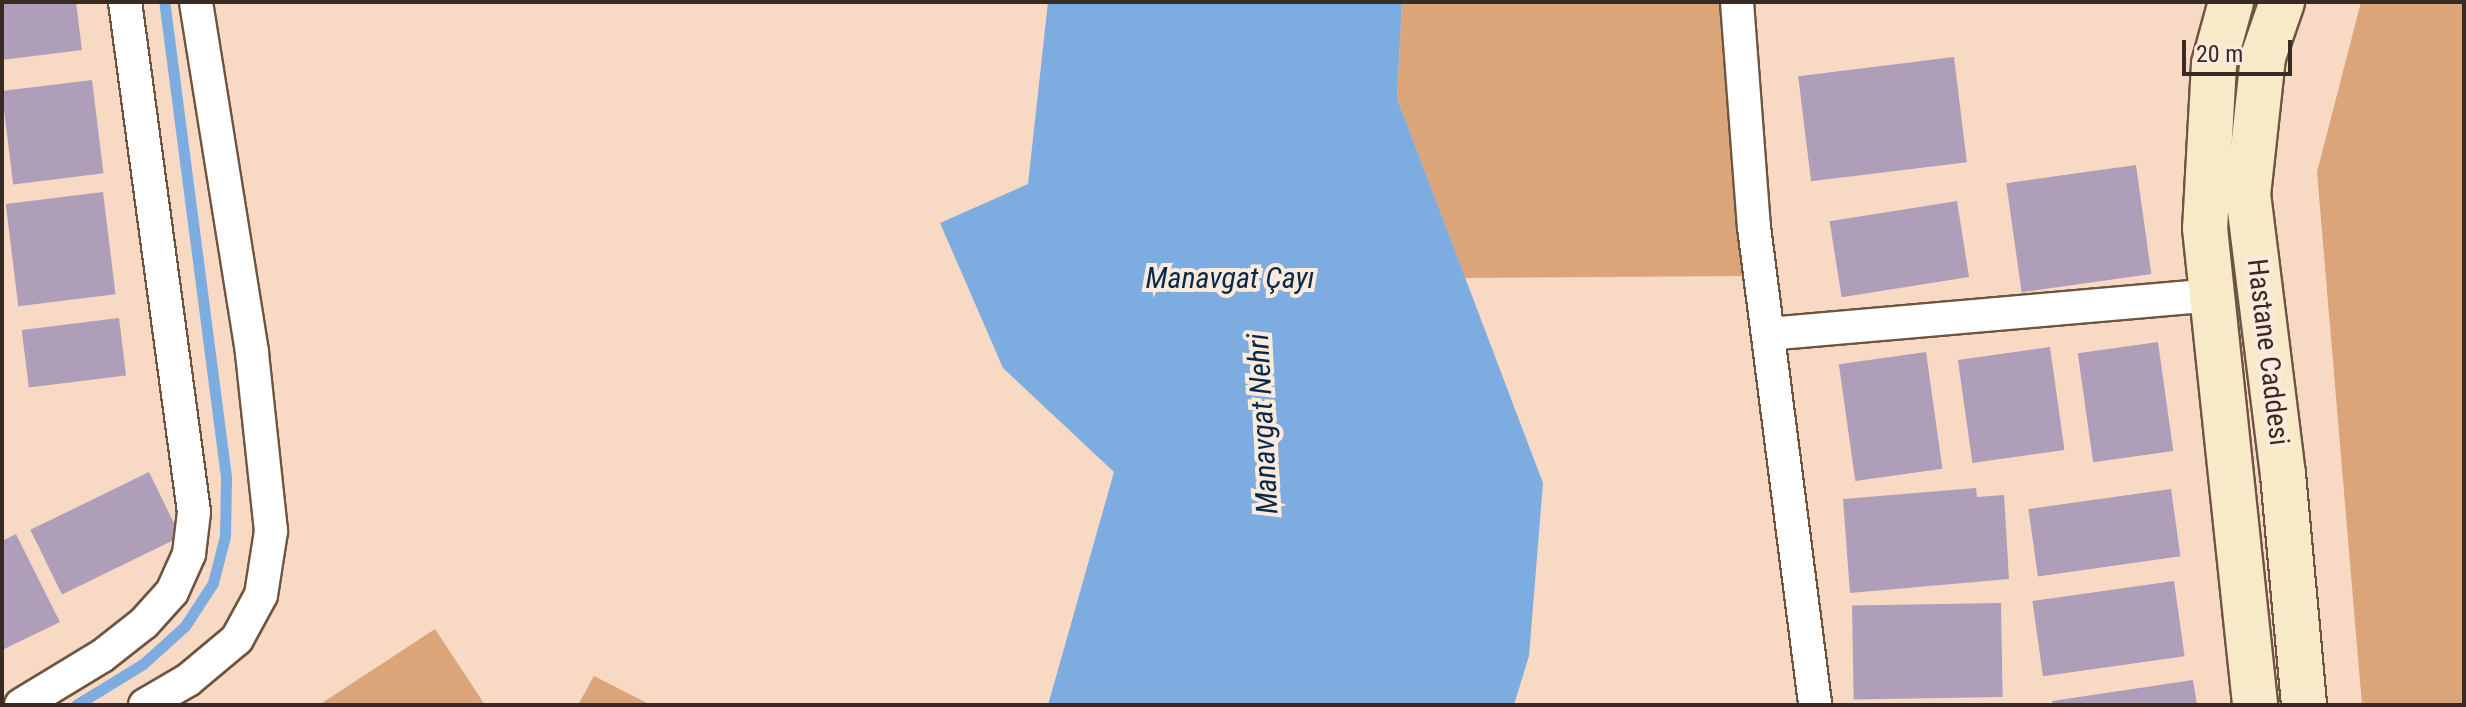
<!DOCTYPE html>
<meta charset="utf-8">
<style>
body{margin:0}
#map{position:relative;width:2466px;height:707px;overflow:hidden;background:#f8dac4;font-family:"Roboto Condensed",sans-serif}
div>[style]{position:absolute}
.green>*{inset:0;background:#dca479}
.water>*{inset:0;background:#7dace0}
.stream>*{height:11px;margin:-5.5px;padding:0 5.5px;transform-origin:5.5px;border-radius:5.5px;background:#7dace0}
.building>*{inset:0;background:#af9eba;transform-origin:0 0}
.roads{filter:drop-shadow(2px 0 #6e5542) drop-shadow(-2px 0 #6e5542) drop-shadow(0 2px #6e5542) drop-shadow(0 -2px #6e5542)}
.minor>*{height:32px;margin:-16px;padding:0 16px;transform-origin:16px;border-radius:16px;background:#fff}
.secondary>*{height:44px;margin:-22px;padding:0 22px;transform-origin:22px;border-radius:22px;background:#f8eac9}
span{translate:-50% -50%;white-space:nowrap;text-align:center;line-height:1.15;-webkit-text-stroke:8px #fceadd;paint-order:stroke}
.street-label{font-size:28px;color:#372b23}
.water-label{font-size:30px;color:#072a4b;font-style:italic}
.frame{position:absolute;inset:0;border:4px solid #372b23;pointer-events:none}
.scale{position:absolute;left:2182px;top:40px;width:110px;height:36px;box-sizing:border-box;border:4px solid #372b23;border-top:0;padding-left:10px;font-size:24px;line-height:28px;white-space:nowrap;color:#372b23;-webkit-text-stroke:6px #fceadd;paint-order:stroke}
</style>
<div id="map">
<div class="green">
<i style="clip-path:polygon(1402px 2px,1720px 2px,1749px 276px,1465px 278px,1397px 98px)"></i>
<i style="clip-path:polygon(2361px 2px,2464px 2px,2464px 705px,2362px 705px,2317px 172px)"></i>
<i style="clip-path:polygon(435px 629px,485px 705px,319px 705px)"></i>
<i style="clip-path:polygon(594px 676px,651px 705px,578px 705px)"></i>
</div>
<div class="water">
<i style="clip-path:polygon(1048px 2px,1402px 2px,1397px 98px,1543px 483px,1529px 656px,1514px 705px,1048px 705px,1114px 472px,1003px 368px,940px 223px,1028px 184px)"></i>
</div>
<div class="stream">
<i style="left:76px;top:705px;width:79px;rotate:-31.5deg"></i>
<i style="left:143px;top:664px;width:57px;rotate:-42.1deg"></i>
<i style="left:185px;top:626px;width:51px;rotate:-56.9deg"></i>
<i style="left:213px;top:583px;width:49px;rotate:-75.7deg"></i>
<i style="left:225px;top:536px;width:59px;rotate:-89deg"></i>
<i style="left:226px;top:477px;width:479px;rotate:-97.4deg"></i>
</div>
<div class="building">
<i style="clip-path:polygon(2px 2px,76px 2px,82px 50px,2px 60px)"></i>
<i style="left:1954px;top:57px;width:106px;height:157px;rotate:83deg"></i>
<i style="left:92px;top:80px;width:94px;height:91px;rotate:83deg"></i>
<i style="left:2136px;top:165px;width:110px;height:131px;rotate:82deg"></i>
<i style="left:103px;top:192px;width:103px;height:98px;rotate:83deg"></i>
<i style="left:1957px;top:201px;width:77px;height:129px;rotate:81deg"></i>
<i style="left:119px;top:318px;width:58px;height:98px;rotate:83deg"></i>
<i style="left:2158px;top:342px;width:110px;height:81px;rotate:82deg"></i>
<i style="left:2050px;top:347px;width:104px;height:93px;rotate:82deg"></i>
<i style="left:1926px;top:352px;width:118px;height:88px;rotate:82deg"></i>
<i style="left:149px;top:472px;width:72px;height:132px;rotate:64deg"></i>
<i style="clip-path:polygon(1976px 488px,1977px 497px,2004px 495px,2009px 579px,1850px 593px,1843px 499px)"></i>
<i style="left:2171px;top:489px;width:68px;height:144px;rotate:82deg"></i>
<i style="clip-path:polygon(16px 534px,60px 622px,2px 650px,2px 541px)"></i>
<i style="left:2174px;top:581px;width:76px;height:143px;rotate:82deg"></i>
<i style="left:2001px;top:603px;width:94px;height:149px;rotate:89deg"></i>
<i style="clip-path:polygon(2193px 680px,2197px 705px,2053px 705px,2052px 701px)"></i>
</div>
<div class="roads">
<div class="minor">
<i style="left:1737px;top:2px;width:226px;rotate:85.7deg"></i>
<i style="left:1754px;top:227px;width:482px;rotate:82.7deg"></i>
<i style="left:1768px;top:334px;width:446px;rotate:-5deg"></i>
<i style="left:21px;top:705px;width:95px;rotate:-31.2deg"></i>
<i style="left:102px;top:656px;width:53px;rotate:-38.2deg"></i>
<i style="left:144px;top:623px;width:42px;rotate:-47.9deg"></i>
<i style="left:172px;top:592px;width:42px;rotate:-65.9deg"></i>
<i style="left:189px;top:554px;width:42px;rotate:-83.2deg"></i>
<i style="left:194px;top:512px;width:515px;rotate:-97.7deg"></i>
<i style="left:145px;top:705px;width:50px;rotate:-30.2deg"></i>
<i style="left:188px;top:680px;width:64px;rotate:-39.9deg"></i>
<i style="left:237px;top:639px;width:50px;rotate:-61.4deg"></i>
<i style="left:261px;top:595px;width:65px;rotate:-81.1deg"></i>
<i style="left:271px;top:531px;width:180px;rotate:-96.1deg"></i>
<i style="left:252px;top:352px;width:354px;rotate:-99.1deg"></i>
</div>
<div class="secondary">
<i style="left:2231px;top:2px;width:64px;rotate:105.3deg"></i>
<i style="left:2214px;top:64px;width:164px;rotate:93.1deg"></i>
<i style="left:2205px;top:228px;width:480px;rotate:84deg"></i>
<i style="left:2282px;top:2px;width:58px;rotate:109.1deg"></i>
<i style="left:2263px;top:57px;width:138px;rotate:96.2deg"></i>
<i style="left:2248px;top:194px;width:282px;rotate:82.9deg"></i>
<i style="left:2283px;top:474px;width:232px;rotate:84.8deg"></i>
</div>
</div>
<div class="street-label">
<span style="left:2268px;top:352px;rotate:83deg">Hastane Caddesi</span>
</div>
<div class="water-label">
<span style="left:1230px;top:278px">Manavgat Çayı</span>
<span style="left:1263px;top:424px;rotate:-93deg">Manavgat Nehri</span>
</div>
<div class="frame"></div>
<div class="scale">20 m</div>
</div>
